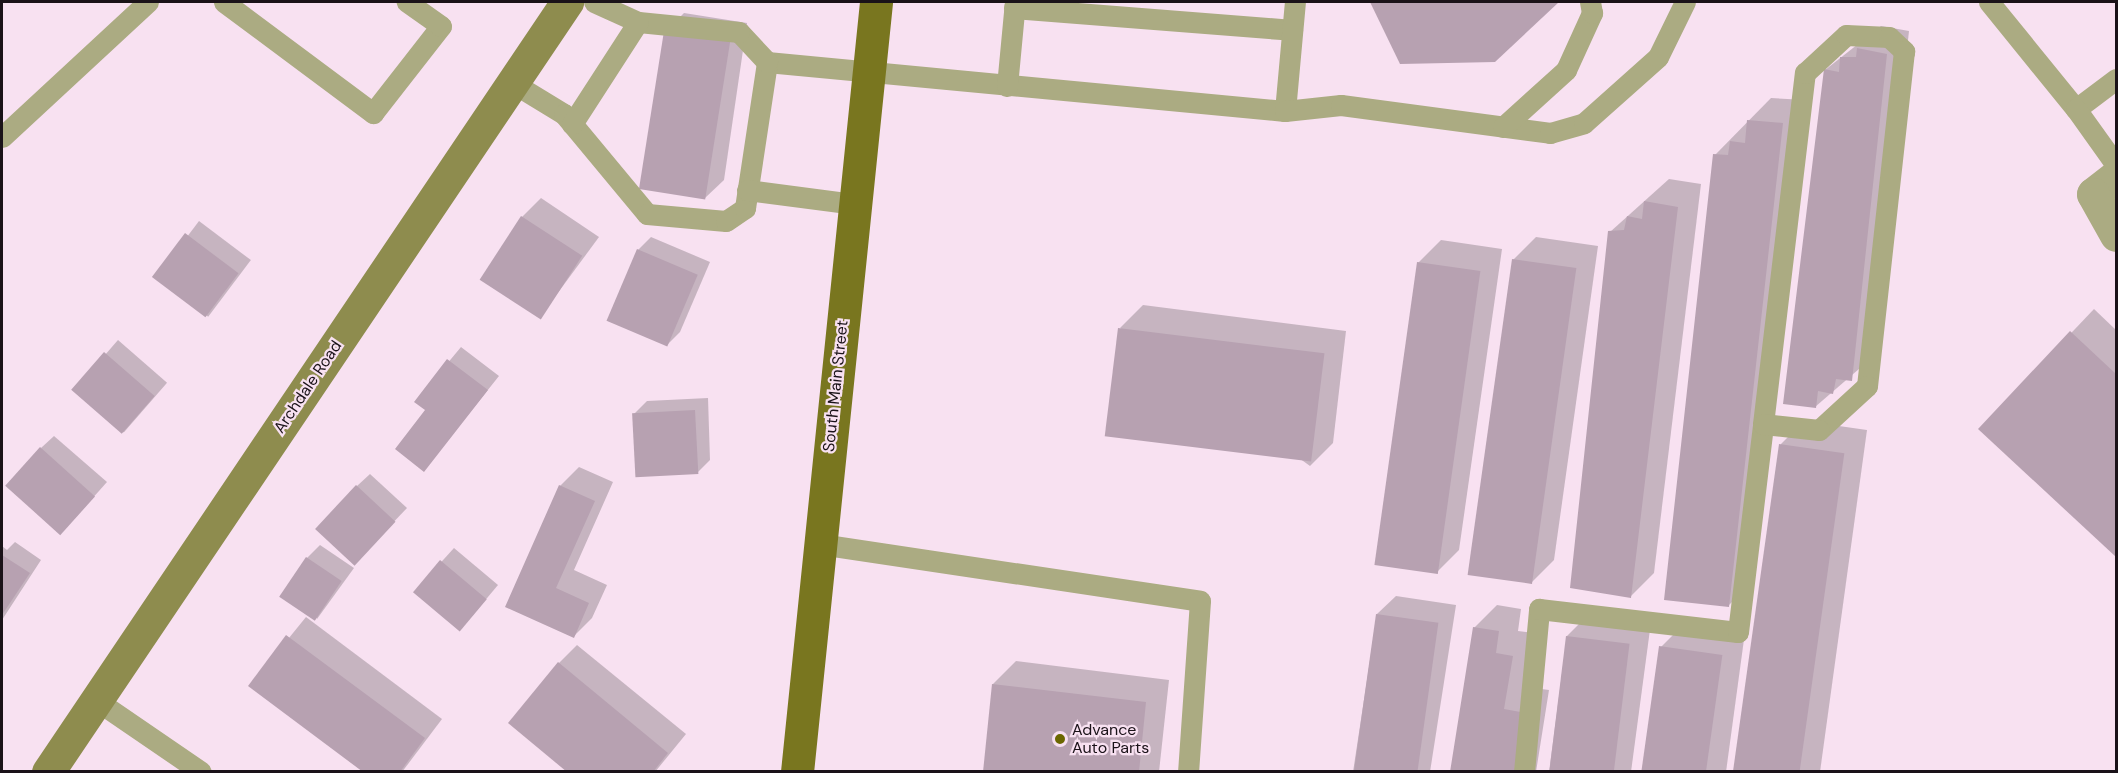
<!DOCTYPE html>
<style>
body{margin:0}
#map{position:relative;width:2118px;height:773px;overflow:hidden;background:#f8e1f1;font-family:"DM Sans",sans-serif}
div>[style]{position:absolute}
.shadow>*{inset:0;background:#0003;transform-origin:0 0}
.building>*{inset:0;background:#b7a1b1;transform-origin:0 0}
.lane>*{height:21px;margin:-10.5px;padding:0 10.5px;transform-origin:10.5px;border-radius:10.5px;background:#abab82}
.street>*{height:33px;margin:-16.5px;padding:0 16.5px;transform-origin:16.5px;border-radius:16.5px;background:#abab82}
.secondary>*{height:33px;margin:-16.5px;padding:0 16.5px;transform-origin:16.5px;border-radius:16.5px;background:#8e8c4e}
.primary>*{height:33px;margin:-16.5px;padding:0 16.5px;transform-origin:16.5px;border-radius:16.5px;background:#79761f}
.dots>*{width:16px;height:16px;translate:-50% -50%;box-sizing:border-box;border:3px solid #f8e1f1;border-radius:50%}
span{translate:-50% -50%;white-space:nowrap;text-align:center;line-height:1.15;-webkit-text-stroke:4.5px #f8e1f1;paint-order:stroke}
.street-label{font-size:16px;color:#1a1218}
.poi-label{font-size:16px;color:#1a1218}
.left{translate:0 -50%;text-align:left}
.frame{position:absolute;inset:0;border:3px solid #1a1218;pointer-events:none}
</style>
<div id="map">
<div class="shadow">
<i style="clip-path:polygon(1372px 2px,1556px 2px,1495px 61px,1401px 63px)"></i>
<i style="clip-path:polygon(684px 13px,747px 23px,724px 180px,705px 198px,665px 32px)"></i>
<i style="clip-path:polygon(1881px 26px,1909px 31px,1874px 356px,1815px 407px,1825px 70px)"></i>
<i style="clip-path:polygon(1771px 98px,1806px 100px,1751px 583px,1728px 606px,1715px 155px)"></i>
<i style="clip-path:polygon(1669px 179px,1701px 184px,1654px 573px,1631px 596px,1610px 232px)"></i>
<i style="clip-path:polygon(541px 198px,599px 237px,540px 317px,522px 217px)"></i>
<i style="left:199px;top:221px;width:65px;height:71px;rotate:37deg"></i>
<i style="clip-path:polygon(651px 237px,710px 262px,680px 332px,667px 345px,638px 250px)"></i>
<i style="clip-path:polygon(1536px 237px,1598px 246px,1554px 560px,1531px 583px,1513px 260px)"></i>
<i style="clip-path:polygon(1441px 240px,1502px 249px,1459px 550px,1436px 573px,1418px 263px)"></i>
<i style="clip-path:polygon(1143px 305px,1346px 331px,1333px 443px,1310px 466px,1120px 328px)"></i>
<i style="clip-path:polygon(2094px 309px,2116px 330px,2116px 555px,1980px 429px)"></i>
<i style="left:118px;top:340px;width:65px;height:66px;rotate:41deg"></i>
<i style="clip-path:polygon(461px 347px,499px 376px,424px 470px,428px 410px,416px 401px)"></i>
<i style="clip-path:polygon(708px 398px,710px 460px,697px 473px,634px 414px,647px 401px)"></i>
<i style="clip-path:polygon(1804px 421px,1867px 430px,1820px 772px,1736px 772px,1781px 444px)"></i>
<i style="clip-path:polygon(54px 436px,107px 482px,74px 519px,41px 448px)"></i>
<i style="clip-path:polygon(579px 467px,613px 482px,574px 570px,607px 585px,592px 618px,574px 636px,507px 607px,560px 486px)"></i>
<i style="clip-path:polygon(370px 474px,407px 508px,367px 550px,357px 486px)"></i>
<i style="clip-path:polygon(15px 542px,41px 560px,2px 620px,2px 546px,7px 550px)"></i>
<i style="clip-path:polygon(320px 545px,354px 568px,317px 619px,307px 558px)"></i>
<i style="clip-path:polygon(454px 548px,498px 585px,472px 616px,415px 591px)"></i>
<i style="clip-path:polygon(1396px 596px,1456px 605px,1430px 772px,1353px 772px,1377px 614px)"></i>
<i style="clip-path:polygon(1497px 605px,1521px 609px,1518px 631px,1535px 633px,1526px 687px,1549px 690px,1536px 772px,1452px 772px,1474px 628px)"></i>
<i style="clip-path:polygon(1590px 613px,1651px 622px,1631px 772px,1549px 772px,1567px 636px)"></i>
<i style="clip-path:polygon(306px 617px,442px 719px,402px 772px,365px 772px,250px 686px)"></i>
<i style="clip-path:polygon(1684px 624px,1745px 632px,1726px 772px,1644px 772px,1661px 647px)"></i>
<i style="clip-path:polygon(577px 645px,686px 734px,655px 772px,569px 772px,559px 663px)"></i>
<i style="clip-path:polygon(1016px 661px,1169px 680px,1159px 772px,984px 772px,993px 684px)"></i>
</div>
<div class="building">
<i style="clip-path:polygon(1370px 2px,1559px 2px,1495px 62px,1400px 64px)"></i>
<i style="left:664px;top:31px;width:67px;height:160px;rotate:9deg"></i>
<i style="clip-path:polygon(1857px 48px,1887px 54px,1852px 381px,1836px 379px,1833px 394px,1818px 391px,1816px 408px,1783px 404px,1824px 69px,1839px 72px,1840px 57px,1856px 57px)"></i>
<i style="clip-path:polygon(1747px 120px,1783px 123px,1729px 607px,1664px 600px,1713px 154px,1728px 155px,1730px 141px,1745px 143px)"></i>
<i style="clip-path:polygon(1644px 201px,1678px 207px,1631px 598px,1570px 588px,1608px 231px,1624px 230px,1627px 216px,1642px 219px)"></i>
<i style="left:521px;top:216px;width:73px;height:76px;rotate:33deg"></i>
<i style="left:185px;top:233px;width:67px;height:55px;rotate:37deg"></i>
<i style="left:637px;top:249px;width:66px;height:78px;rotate:23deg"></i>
<i style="left:1512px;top:259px;width:65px;height:319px;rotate:8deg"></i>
<i style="left:1417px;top:262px;width:64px;height:306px;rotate:8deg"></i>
<i style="left:1118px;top:328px;width:208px;height:109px;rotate:7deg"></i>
<i style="clip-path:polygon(2070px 331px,2116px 374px,2116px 557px,1978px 429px)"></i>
<i style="left:104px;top:352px;width:67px;height:50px;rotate:41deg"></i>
<i style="clip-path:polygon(447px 359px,488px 390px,424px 472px,395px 449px,425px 410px,414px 402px)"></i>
<i style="left:695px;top:410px;width:64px;height:63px;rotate:87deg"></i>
<i style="left:1779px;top:444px;width:66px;height:331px;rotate:8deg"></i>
<i style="left:40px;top:447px;width:74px;height:52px;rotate:42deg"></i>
<i style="left:356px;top:485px;width:54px;height:60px;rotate:43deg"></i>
<i style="clip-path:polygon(559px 485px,595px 501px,556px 588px,589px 603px,574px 638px,505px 607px)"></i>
<i style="clip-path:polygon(2px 555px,30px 573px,2px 615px)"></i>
<i style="left:306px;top:557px;width:43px;height:48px;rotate:34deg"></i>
<i style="left:440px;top:560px;width:61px;height:42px;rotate:40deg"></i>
<i style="left:1376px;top:614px;width:63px;height:160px;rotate:8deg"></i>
<i style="clip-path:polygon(1473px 627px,1499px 631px,1496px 653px,1513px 656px,1504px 709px,1526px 713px,1517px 772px,1450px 772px)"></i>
<i style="clip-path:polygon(286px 635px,425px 738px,400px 772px,363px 772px,248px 686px)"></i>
<i style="left:1566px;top:636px;width:64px;height:137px;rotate:7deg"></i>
<i style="left:1659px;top:646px;width:64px;height:127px;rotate:8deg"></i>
<i style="clip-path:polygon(558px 662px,668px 753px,653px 772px,567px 772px,508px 723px)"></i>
<i style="clip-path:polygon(992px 684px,1146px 702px,1139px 772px,983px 772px)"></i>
</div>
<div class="lane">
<i style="left:224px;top:2px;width:186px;rotate:36.7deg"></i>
<i style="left:373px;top:113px;width:110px;rotate:-52deg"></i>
<i style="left:441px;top:26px;width:42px;rotate:-144.8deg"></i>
<i style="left:1989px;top:2px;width:138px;rotate:50.9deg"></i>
<i style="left:1014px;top:8px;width:279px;rotate:4.5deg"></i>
<i style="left:767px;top:62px;width:520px;rotate:5.4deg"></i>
<i style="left:1285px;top:111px;width:109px;rotate:-84.8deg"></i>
<i style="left:2116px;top:79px;width:50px;rotate:143.1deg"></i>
<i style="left:2076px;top:109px;width:69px;rotate:54.5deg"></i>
<i style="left:513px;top:83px;width:60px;rotate:31.3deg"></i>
<i style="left:564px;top:114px;width:130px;rotate:50.3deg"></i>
<i style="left:647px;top:214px;width:79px;rotate:5.1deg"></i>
<i style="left:726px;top:221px;width:23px;rotate:-34deg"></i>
<i style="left:745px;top:208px;width:148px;rotate:-81.4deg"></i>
<i style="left:767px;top:62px;width:41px;rotate:-133deg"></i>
<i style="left:739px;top:32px;width:101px;rotate:-174.3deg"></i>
<i style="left:638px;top:22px;width:48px;rotate:-155.6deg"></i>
<i style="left:1007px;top:86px;width:84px;rotate:-84.6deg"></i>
<i style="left:1285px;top:111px;width:56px;rotate:-6.1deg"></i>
<i style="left:1341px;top:105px;width:211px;rotate:7.6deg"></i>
<i style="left:1550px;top:133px;width:35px;rotate:-16deg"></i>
<i style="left:1584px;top:123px;width:99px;rotate:-41.7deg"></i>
<i style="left:1658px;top:57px;width:61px;rotate:-63.9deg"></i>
<i style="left:572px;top:124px;width:121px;rotate:-57.1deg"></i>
<i style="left:1503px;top:127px;width:85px;rotate:-42.1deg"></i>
<i style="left:1566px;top:70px;width:63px;rotate:-65.5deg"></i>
<i style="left:1592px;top:13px;width:11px;rotate:-100deg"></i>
<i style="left:2px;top:137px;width:199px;rotate:-42.8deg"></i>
<i style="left:747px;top:190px;width:109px;rotate:7.4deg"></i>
<i style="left:820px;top:544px;width:384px;rotate:8.5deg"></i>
<i style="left:1200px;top:601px;width:170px;rotate:94deg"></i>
<i style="left:96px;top:700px;width:127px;rotate:34.4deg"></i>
<i style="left:1524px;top:772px;width:164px;rotate:-84.7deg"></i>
<i style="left:1539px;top:609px;width:200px;rotate:6.6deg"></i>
<i style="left:1738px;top:632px;width:209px;rotate:-83.1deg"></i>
<i style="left:1763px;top:424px;width:354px;rotate:-83.2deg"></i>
<i style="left:1805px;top:73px;width:56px;rotate:-42.8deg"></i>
<i style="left:1846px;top:35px;width:43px;rotate:2.7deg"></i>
<i style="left:1889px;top:37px;width:21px;rotate:43deg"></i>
<i style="left:1904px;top:51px;width:337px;rotate:96.3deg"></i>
<i style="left:1867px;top:386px;width:65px;rotate:137.5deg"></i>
<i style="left:1819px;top:430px;width:56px;rotate:-173.9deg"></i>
</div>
<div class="street">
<i style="left:2116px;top:176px;width:29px;rotate:142deg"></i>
<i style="left:2093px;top:194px;width:47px;rotate:60.7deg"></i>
</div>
<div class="secondary">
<i style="left:48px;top:772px;width:929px;rotate:-56.02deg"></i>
</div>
<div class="primary">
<i style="left:797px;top:772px;width:774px;rotate:-84.14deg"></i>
</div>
<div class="dots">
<i style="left:1060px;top:739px;background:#6b6700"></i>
</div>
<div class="street-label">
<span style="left:836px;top:386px;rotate:-84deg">South Main Street</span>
<span style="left:308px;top:387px;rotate:-56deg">Archdale Road</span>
</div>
<div class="poi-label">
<span class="left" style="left:1072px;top:739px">Advance<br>Auto Parts</span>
</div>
<div class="frame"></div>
</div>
